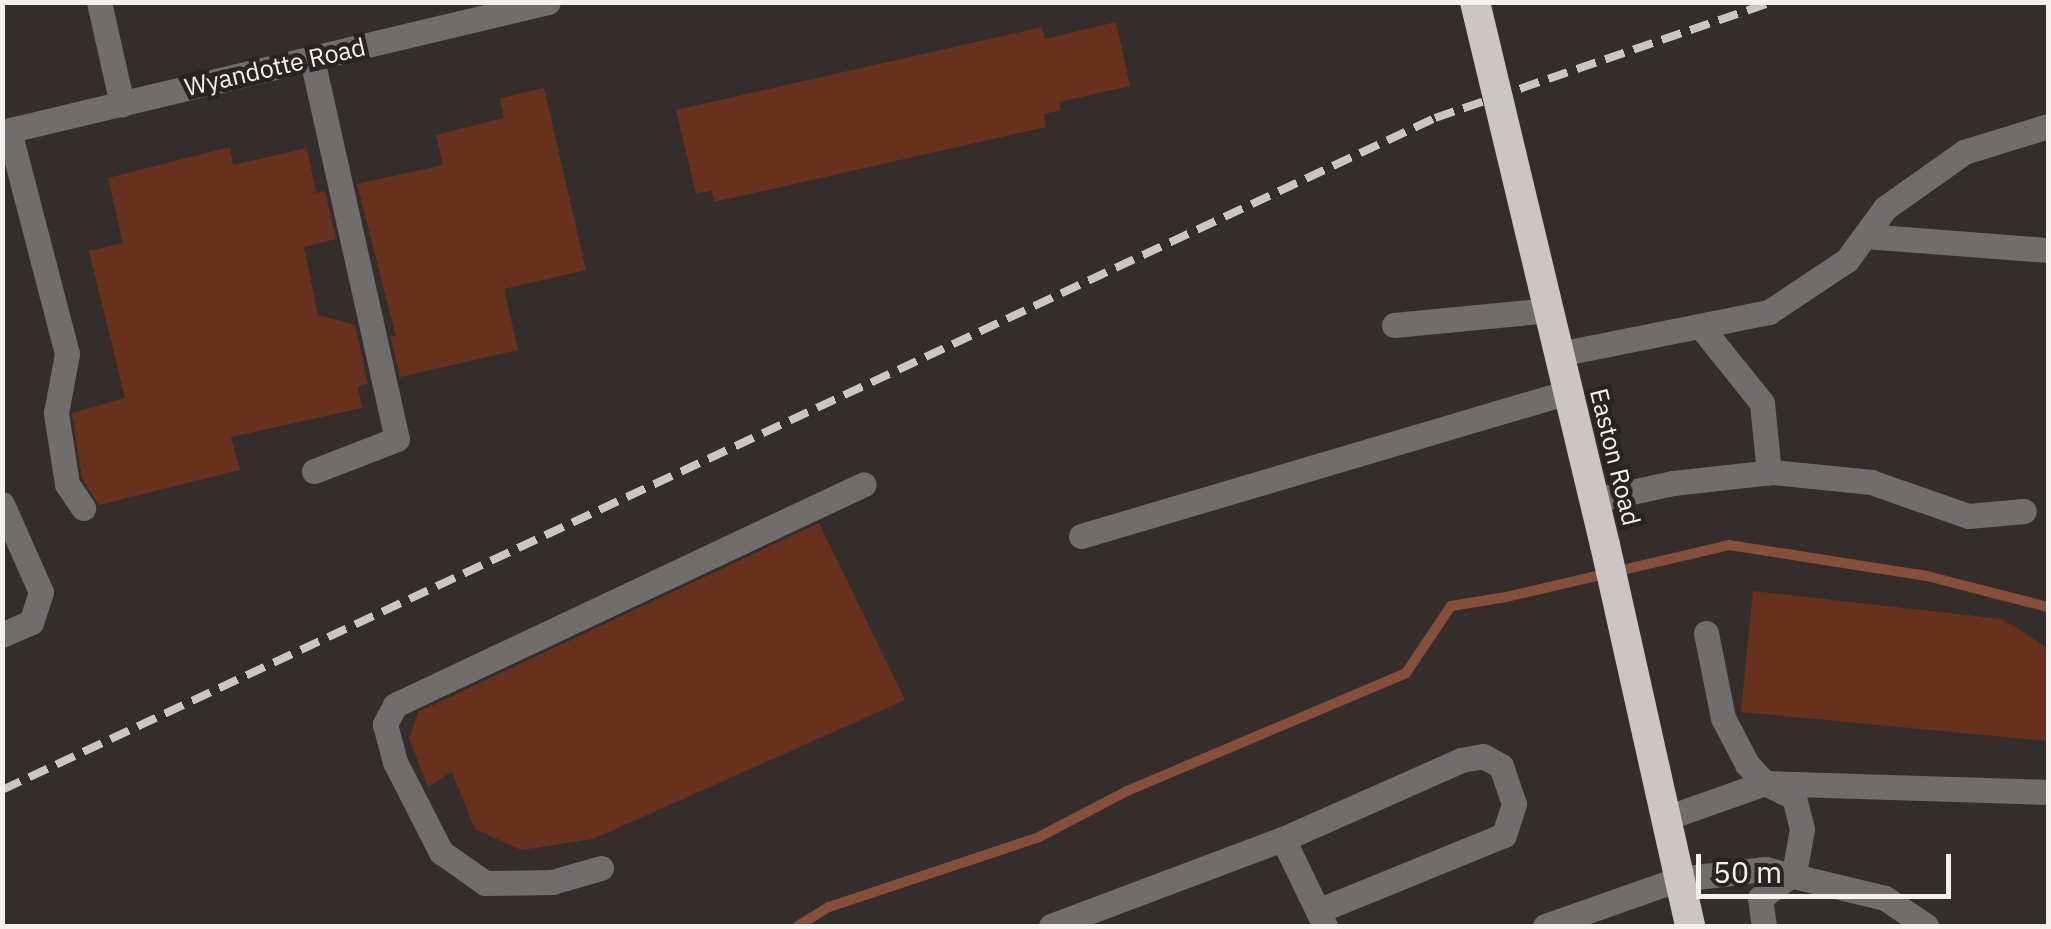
<!DOCTYPE html>
<style>
body{margin:0}
#map{position:relative;width:2051px;height:929px;overflow:hidden;background:#332e2c;font-family:"IBM Plex Sans",sans-serif}
div>[style]{position:absolute}
.stream>*{height:10px;margin:-5px;padding:0 5px;transform-origin:5px;border-radius:5px;background:#874e3a}
.building>*{inset:0;background:#67311e}
.minor>*{height:25px;margin:-12.5px;padding:0 12.5px;transform-origin:12.5px;border-radius:12.5px;background:#706e6d}
.highway>*{height:30px;margin:-15px;padding:0 15px;transform-origin:15px;border-radius:15px;background:#cbc5c3}
.rail>*{height:8px;margin-top:-4px;transform-origin:0;background:repeating-linear-gradient(90deg,#c9c6c5 0 20px,transparent 0 30px)}
span{translate:-50% -50%;white-space:nowrap;text-align:center;line-height:1.15;-webkit-text-stroke:9px #292422;paint-order:stroke}
.street-label{font-size:25px;color:#f4f1f0}
.frame{position:absolute;inset:0;border:5px solid #f4f1f0;pointer-events:none}
.scale{position:absolute;left:1696px;top:854px;width:255px;height:45px;box-sizing:border-box;border:5px solid #f4f1f0;border-top:0;padding-left:12px;font-size:30px;line-height:35px;white-space:nowrap;color:#f4f1f0;-webkit-text-stroke:8px #292422;paint-order:stroke}
</style>
<div id="map">
<div class="stream">
<i style="left:798px;top:926px;width:36px;rotate:-32deg"></i>
<i style="left:829px;top:907px;width:221px;rotate:-18.4deg"></i>
<i style="left:1039px;top:837px;width:99px;rotate:-27.6deg"></i>
<i style="left:1127px;top:791px;width:303px;rotate:-22.9deg"></i>
<i style="left:1406px;top:673px;width:81px;rotate:-56.1deg"></i>
<i style="left:1451px;top:606px;width:56px;rotate:-9.3deg"></i>
<i style="left:1506px;top:597px;width:229px;rotate:-13.1deg"></i>
<i style="left:1729px;top:545px;width:200px;rotate:8.9deg"></i>
<i style="left:1927px;top:576px;width:125px;rotate:14.4deg"></i>
</div>
<div class="building">
<i style="clip-path:polygon(1116px 22px,1130px 86px,1059px 102px,1061px 110px,1044px 114px,1046px 127px,714px 202px,712px 190px,696px 194px,676px 110px,1042px 27px,1045px 39px)"></i>
<i style="clip-path:polygon(544px 88px,586px 270px,504px 289px,518px 350px,400px 377px,390px 335px,396px 337px,357px 184px,443px 165px,436px 135px,504px 118px,500px 98px)"></i>
<i style="clip-path:polygon(230px 147px,233px 165px,307px 148px,316px 193px,325px 191px,336px 239px,304px 247px,318px 315px,355px 325px,368px 384px,358px 387px,362px 408px,231px 437px,240px 470px,99px 505px,82px 478px,72px 413px,125px 398px,89px 251px,123px 243px,108px 178px)"></i>
<i style="clip-path:polygon(819px 523px,905px 700px,593px 839px,521px 850px,475px 829px,452px 772px,428px 787px,409px 739px,418px 712px)"></i>
<i style="clip-path:polygon(1753px 591px,2002px 619px,2048px 648px,2048px 741px,1741px 712px)"></i>
</div>
<div class="minor">
<i style="left:99px;top:2px;width:105px;rotate:77.3deg"></i>
<i style="left:312px;top:59px;width:389px;rotate:77.4deg"></i>
<i style="left:397px;top:439px;width:89px;rotate:158.9deg"></i>
<i style="left:9px;top:131px;width:230px;rotate:75.4deg"></i>
<i style="left:67px;top:354px;width:60px;rotate:100.6deg"></i>
<i style="left:56px;top:413px;width:72px;rotate:81.2deg"></i>
<i style="left:67px;top:484px;width:29px;rotate:56deg"></i>
<i style="left:2px;top:132px;width:561px;rotate:-13.39deg"></i>
<i style="left:1865px;top:236px;width:184px;rotate:4.4deg"></i>
<i style="left:1394px;top:325px;width:156px;rotate:-5.5deg"></i>
<i style="left:1701px;top:327px;width:97px;rotate:51.2deg"></i>
<i style="left:1762px;top:403px;width:70px;rotate:84.3deg"></i>
<i style="left:1559px;top:354px;width:214px;rotate:-11.3deg"></i>
<i style="left:1769px;top:312px;width:94px;rotate:-33.7deg"></i>
<i style="left:1847px;top:260px;width:64px;rotate:-53.8deg"></i>
<i style="left:1885px;top:208px;width:97px;rotate:-35.3deg"></i>
<i style="left:1964px;top:152px;width:88px;rotate:-17.2deg"></i>
<i style="left:1594px;top:500px;width:81px;rotate:-12.1deg"></i>
<i style="left:1673px;top:483px;width:101px;rotate:-6.3deg"></i>
<i style="left:1773px;top:472px;width:99px;rotate:5.8deg"></i>
<i style="left:1871px;top:482px;width:103px;rotate:19.3deg"></i>
<i style="left:1968px;top:516px;width:56px;rotate:-5.1deg"></i>
<i style="left:2px;top:504px;width:96px;rotate:66.1deg"></i>
<i style="left:41px;top:592px;width:32px;rotate:108deg"></i>
<i style="left:31px;top:622px;width:32px;rotate:156deg"></i>
<i style="left:1081px;top:536px;width:508px;rotate:-16.47deg"></i>
<i style="left:1706px;top:633px;width:87px;rotate:78.7deg"></i>
<i style="left:1723px;top:718px;width:52px;rotate:62.4deg"></i>
<i style="left:1747px;top:764px;width:26px;rotate:47deg"></i>
<i style="left:1765px;top:783px;width:32px;rotate:26deg"></i>
<i style="left:1794px;top:797px;width:33px;rotate:76deg"></i>
<i style="left:1802px;top:829px;width:45px;rotate:100.3deg"></i>
<i style="left:1794px;top:873px;width:42px;rotate:143.7deg"></i>
<i style="left:1760px;top:898px;width:28px;rotate:82deg"></i>
<i style="left:1666px;top:818px;width:105px;rotate:-19.5deg"></i>
<i style="left:1765px;top:783px;width:283px;rotate:1.8deg"></i>
<i style="left:1283px;top:839px;width:195px;rotate:-23.9deg"></i>
<i style="left:1461px;top:760px;width:22px;rotate:-10deg"></i>
<i style="left:1483px;top:756px;width:21px;rotate:29deg"></i>
<i style="left:1501px;top:766px;width:40px;rotate:71.1deg"></i>
<i style="left:1514px;top:804px;width:33px;rotate:108deg"></i>
<i style="left:1504px;top:835px;width:201px;rotate:157.8deg"></i>
<i style="left:601px;top:868px;width:51px;rotate:164.1deg"></i>
<i style="left:552px;top:882px;width:67px;rotate:179.1deg"></i>
<i style="left:485px;top:883px;width:54px;rotate:-144.8deg"></i>
<i style="left:441px;top:852px;width:101px;rotate:-117.1deg"></i>
<i style="left:395px;top:762px;width:39px;rotate:-105deg"></i>
<i style="left:385px;top:724px;width:21px;rotate:-62deg"></i>
<i style="left:395px;top:705px;width:518px;rotate:-25.23deg"></i>
<i style="left:1051px;top:926px;width:248px;rotate:-20.6deg"></i>
<i style="left:1283px;top:839px;width:97px;rotate:64.2deg"></i>
<i style="left:1545px;top:926px;width:142px;rotate:-19.3deg"></i>
<i style="left:1679px;top:879px;width:87px;rotate:-6.6deg"></i>
<i style="left:1765px;top:869px;width:123px;rotate:13.6deg"></i>
<i style="left:1885px;top:898px;width:50px;rotate:34.3deg"></i>
</div>
<div class="highway">
<i style="left:1475px;top:2px;width:558px;rotate:76.54deg"></i>
<i style="left:1605px;top:545px;width:390px;rotate:77.4deg"></i>
</div>
<div class="rail">
<i style="left:2px;top:790px;width:1583px;rotate:-25.12deg"></i>
<i style="left:1435px;top:118px;width:355px;rotate:-19deg"></i>
</div>
<div class="street-label">
<span style="left:275px;top:67px;rotate:-13deg">Wyandotte Road</span>
<span style="left:1615px;top:457px;rotate:76deg">Easton Road</span>
</div>
<div class="frame"></div>
<div class="scale">50 m</div>
</div>
